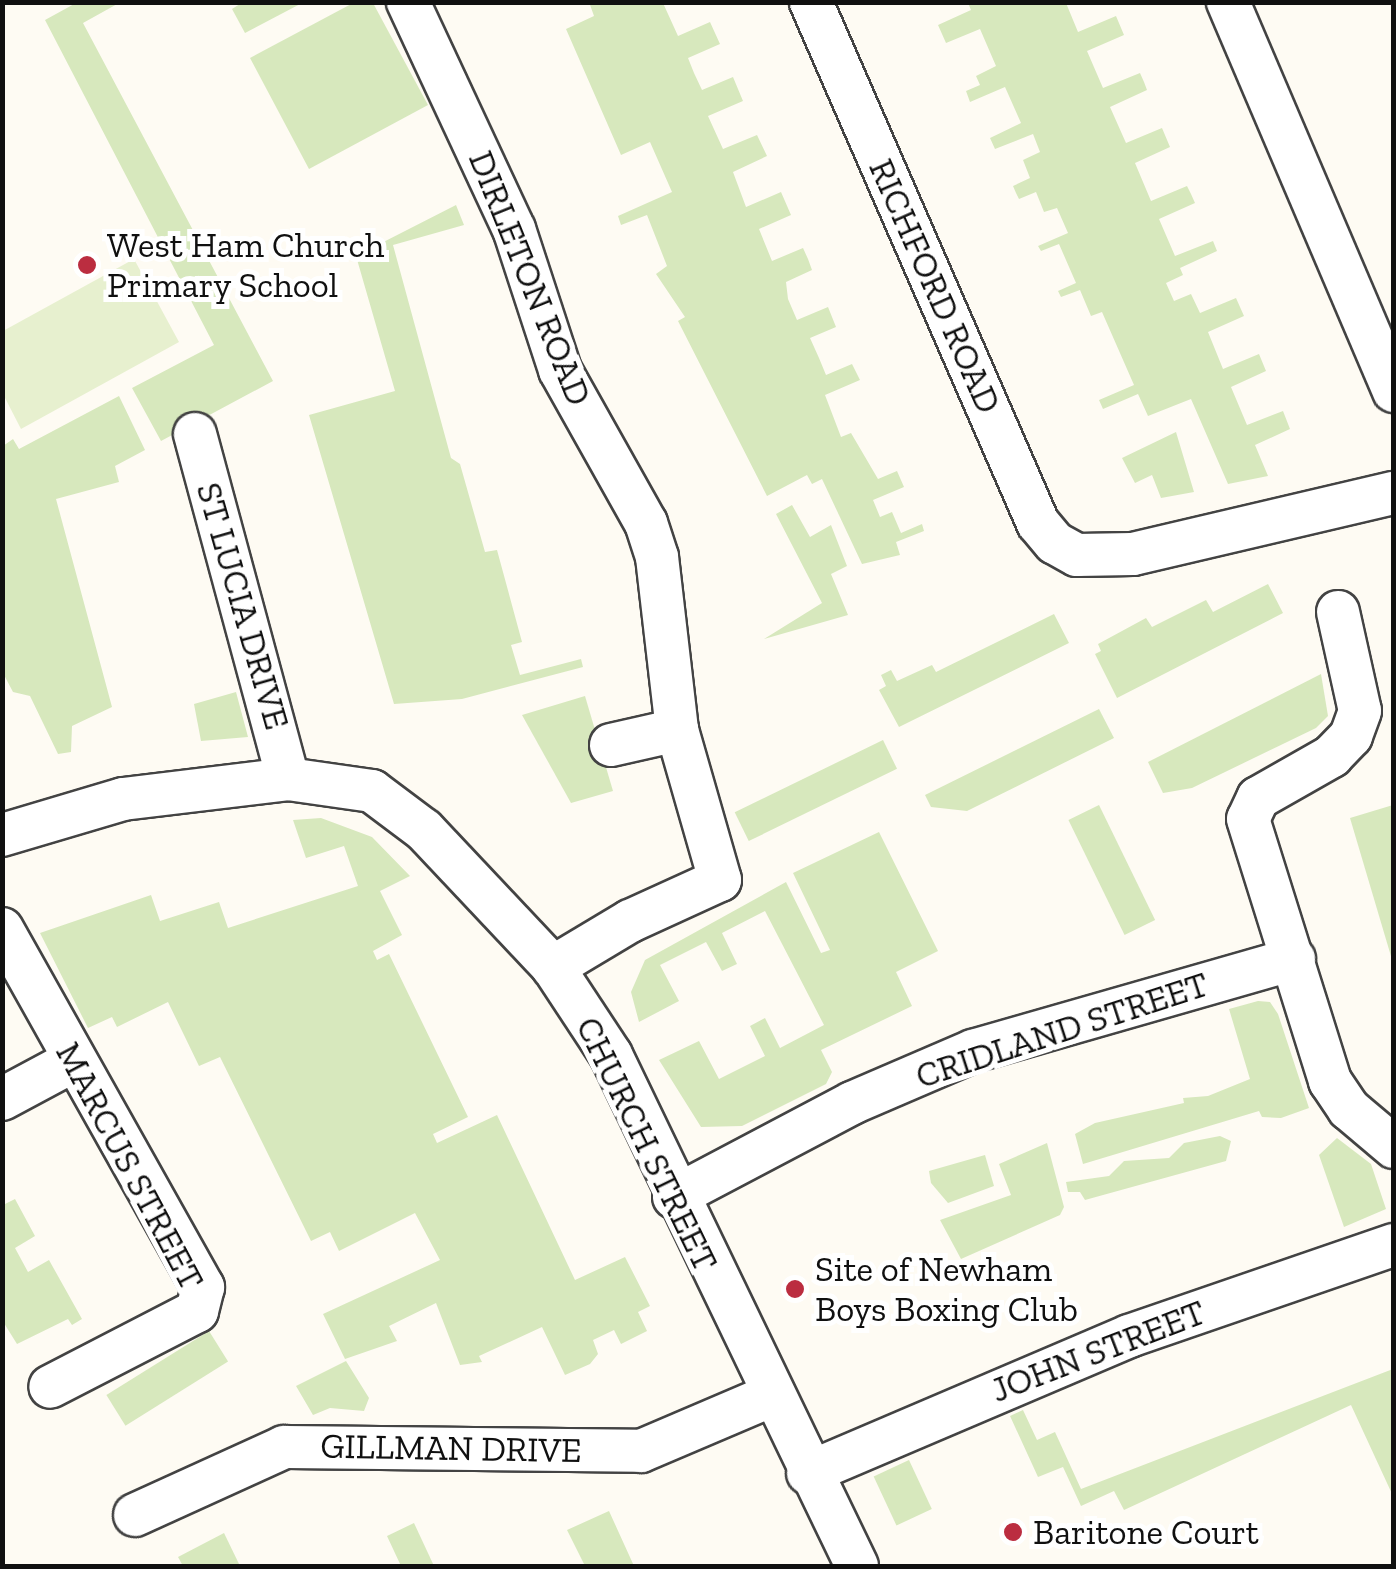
<!DOCTYPE html>
<style>
body{margin:0}
#map{position:relative;width:1396px;height:1569px;overflow:hidden;background:#fefbf3;font-family:"Zilla Slab",serif}
div>[style]{position:absolute}
.green>*{inset:0;background:#d7e8bd;transform-origin:0 0}
.pitch>*{inset:0;background:#e7f0cf}
.roads{filter:drop-shadow(2px 0 #434343) drop-shadow(-2px 0 #434343) drop-shadow(0 2px #434343) drop-shadow(0 -2px #434343)}
.minor>*{height:42px;margin:-21px;padding:0 21px;transform-origin:21px;border-radius:21px;background:#fff}
.dots>*{width:28px;height:28px;translate:-50% -50%;box-sizing:border-box;border:5px solid #fff;border-radius:50%}
span{translate:-50% -50%;white-space:nowrap;text-align:center;line-height:1.15;-webkit-text-stroke:10px #fff;paint-order:stroke}
.poi-label{font-size:35px;color:#101010}
.left{translate:0 -50%;text-align:left}
.street-label{font-size:35px;color:#101010}
.frame{position:absolute;inset:0;border:5px solid #101010;pointer-events:none}
</style>
<div id="map">
<div class="green">
<i style="clip-path:polygon(243px 2px,302px 2px,302px 3px,245px 33px,232px 9px)"></i>
<i style="clip-path:polygon(355px 2px,373px 3px,428px 105px,309px 169px,250px 58px)"></i>
<i style="clip-path:polygon(589px 2px,663px 3px,678px 36px,710px 22px,720px 44px,688px 58px,694px 73px,702px 90px,733px 77px,743px 101px,708px 116px,723px 149px,757px 135px,767px 156px,733px 172px,746px 207px,781px 192px,791px 215px,759px 229px,772px 261px,803px 248px,808px 259px,812px 270px,786px 282px,788px 299px,797px 320px,828px 307px,836px 327px,810px 338px,819px 358px,826px 375px,852px 364px,860px 380px,825px 395px,841px 437px,851px 433px,878px 479px,897px 471px,904px 487px,873px 500px,880px 517px,892px 512px,901px 533px,922px 524px,924px 531px,896px 542px,900px 555px,862px 564px,822px 479px,812px 484px,807px 475px,767px 496px,678px 321px,685px 317px,656px 274px,667px 266px,647px 215px,621px 225px,618px 216px,672px 192px,650px 142px,621px 155px,566px 29px,594px 16px)"></i>
<i style="clip-path:polygon(76px 3px,119px 3px,83px 23px,273px 381px,161px 441px,132px 388px,214px 345px,45px 20px)"></i>
<i style="clip-path:polygon(968px 3px,1066px 3px,1078px 32px,1116px 16px,1124px 35px,1087px 51px,1103px 88px,1140px 73px,1144px 82px,1147px 90px,1110px 107px,1126px 143px,1162px 128px,1170px 147px,1135px 163px,1151px 201px,1187px 186px,1191px 194px,1195px 203px,1159px 219px,1175px 256px,1213px 241px,1217px 251px,1180px 268px,1183px 275px,1166px 283px,1174px 301px,1191px 294px,1200px 313px,1236px 298px,1244px 316px,1208px 332px,1223px 369px,1259px 354px,1266px 371px,1231px 387px,1247px 425px,1283px 411px,1290px 429px,1255px 445px,1268px 476px,1228px 484px,1191px 399px,1148px 416px,1138px 394px,1103px 409px,1099px 400px,1134px 385px,1102px 312px,1091px 316px,1080px 290px,1061px 297px,1058px 291px,1076px 283px,1059px 244px,1041px 251px,1038px 246px,1068px 233px,1057px 208px,1044px 212px,1036px 192px,1019px 199px,1016px 193px,1013px 186px,1030px 178px,1023px 160px,1040px 152px,1033px 134px,995px 149px,990px 138px,1021px 123px,1005px 87px,970px 102px,966px 91px,980px 85px,976px 76px,996px 66px,980px 29px,946px 43px,938px 25px,971px 10px)"></i>
<i style="clip-path:polygon(456px 205px,464px 225px,393px 245px,451px 458px,460px 464px,485px 552px,497px 550px,522px 642px,511px 645px,520px 675px,581px 659px,583px 667px,462px 699px,394px 704px,309px 415px,395px 391px,356px 256px)"></i>
<i style="clip-path:polygon(119px 396px,145px 450px,115px 466px,119px 482px,56px 499px,112px 707px,72px 726px,71px 752px,58px 754px,30px 696px,13px 692px,3px 673px,3px 446px,13px 439px,19px 449px)"></i>
<i style="clip-path:polygon(1176px 432px,1194px 492px,1161px 498px,1152px 475px,1135px 483px,1122px 458px)"></i>
<i style="clip-path:polygon(792px 505px,810px 537px,831px 525px,847px 566px,831px 574px,848px 615px,764px 639px,822px 603px,776px 514px)"></i>
<i style="clip-path:polygon(1268px 584px,1283px 613px,1117px 698px,1095px 654px,1101px 651px,1098px 644px,1146px 618px,1152px 627px,1206px 600px,1213px 612px)"></i>
<i style="clip-path:polygon(1054px 614px,1069px 643px,899px 727px,879px 690px,886px 686px,881px 675px,891px 670px,897px 681px,932px 665px,936px 672px)"></i>
<i style="clip-path:polygon(1321px 674px,1328px 716px,1316px 728px,1192px 788px,1163px 793px,1148px 762px)"></i>
<i style="clip-path:polygon(236px 692px,248px 737px,201px 741px,194px 704px)"></i>
<i style="clip-path:polygon(585px 696px,613px 791px,571px 803px,522px 715px)"></i>
<i style="clip-path:polygon(1099px 709px,1114px 738px,967px 811px,931px 807px,925px 795px)"></i>
<i style="left:883px;top:740px;width:32px;height:165px;rotate:64deg"></i>
<i style="left:1099px;top:805px;width:128px;height:34px;rotate:64deg"></i>
<i style="clip-path:polygon(1393px 805px,1394px 805px,1393px 963px,1350px 818px)"></i>
<i style="clip-path:polygon(321px 818px,372px 837px,410px 876px,380px 891px,402px 935px,373px 951px,377px 960px,389px 954px,468px 1117px,433px 1134px,437px 1143px,497px 1115px,575px 1280px,625px 1257px,650px 1306px,638px 1312px,647px 1331px,621px 1344px,614px 1330px,593px 1340px,598px 1354px,590px 1364px,565px 1375px,542px 1327px,479px 1356px,482px 1362px,460px 1365px,436px 1303px,389px 1326px,397px 1341px,345px 1359px,323px 1314px,440px 1260px,415px 1213px,339px 1251px,330px 1232px,311px 1241px,220px 1057px,199px 1066px,168px 1002px,117px 1027px,112px 1017px,88px 1028px,40px 933px,151px 895px,160px 921px,219px 902px,228px 928px,358px 886px,344px 846px,306px 858px,293px 820px)"></i>
<i style="clip-path:polygon(879px 832px,938px 951px,896px 972px,912px 1006px,821px 1050px,832px 1072px,826px 1084px,742px 1126px,701px 1127px,659px 1060px,699px 1041px,719px 1079px,765px 1056px,750px 1026px,765px 1018px,780px 1048px,824px 1025px,765px 911px,722px 933px,737px 964px,722px 971px,706px 942px,660px 965px,679px 1001px,639px 1022px,631px 992px,645px 960px,786px 882px,821px 953px,830px 950px,793px 873px)"></i>
<i style="clip-path:polygon(1258px 1001px,1270px 1002px,1278px 1014px,1309px 1108px,1281px 1118px,1262px 1117px,1259px 1111px,1083px 1164px,1075px 1134px,1095px 1123px,1184px 1103px,1183px 1098px,1208px 1096px,1250px 1079px,1229px 1009px)"></i>
<i style="clip-path:polygon(1220px 1136px,1231px 1141px,1226px 1161px,1085px 1200px,1080px 1192px,1068px 1192px,1066px 1182px,1109px 1176px,1124px 1161px,1169px 1158px,1184px 1143px)"></i>
<i style="clip-path:polygon(1337px 1138px,1371px 1164px,1386px 1209px,1344px 1227px,1319px 1155px)"></i>
<i style="clip-path:polygon(1047px 1143px,1064px 1207px,1060px 1215px,961px 1259px,940px 1220px,1011px 1195px,999px 1164px)"></i>
<i style="clip-path:polygon(985px 1155px,994px 1186px,948px 1203px,931px 1183px,929px 1171px)"></i>
<i style="clip-path:polygon(15px 1199px,35px 1236px,15px 1248px,28px 1272px,49px 1260px,82px 1319px,72px 1325px,68px 1319px,17px 1344px,2px 1320px,3px 1205px)"></i>
<i style="left:209px;top:1331px;width:36px;height:121px;rotate:58deg"></i>
<i style="clip-path:polygon(346px 1361px,369px 1398px,364px 1411px,330px 1408px,313px 1415px,296px 1386px)"></i>
<i style="clip-path:polygon(1393px 1369px,1393px 1496px,1351px 1405px,1124px 1510px,1114px 1491px,1081px 1506px,1063px 1467px,1038px 1477px,1010px 1416px,1023px 1410px,1037px 1440px,1055px 1432px,1081px 1489px)"></i>
<i style="left:909px;top:1460px;width:54px;height:39px;rotate:65deg"></i>
<i style="clip-path:polygon(609px 1511px,634px 1566px,635px 1566px,585px 1566px,567px 1530px)"></i>
<i style="clip-path:polygon(414px 1523px,434px 1566px,401px 1566px,387px 1536px)"></i>
<i style="clip-path:polygon(224px 1533px,240px 1566px,183px 1566px,178px 1557px)"></i>
</div>
<div class="pitch">
<i style="clip-path:polygon(134px 259px,179px 342px,21px 429px,3px 394px,3px 331px)"></i>
</div>
<div class="roads">
<div class="minor">
<i style="left:408px;top:2px;width:251px;rotate:65deg"></i>
<i style="left:514px;top:229px;width:148px;rotate:71.9deg"></i>
<i style="left:560px;top:370px;width:176px;rotate:60.7deg"></i>
<i style="left:646px;top:523px;width:36px;rotate:72deg"></i>
<i style="left:657px;top:557px;width:174px;rotate:83.4deg"></i>
<i style="left:677px;top:730px;width:156px;rotate:74deg"></i>
<i style="left:720px;top:880px;width:99px;rotate:155.5deg"></i>
<i style="left:630px;top:921px;width:90px;rotate:149.1deg"></i>
<i style="left:811px;top:2px;width:568px;rotate:66.46deg"></i>
<i style="left:1038px;top:523px;width:26px;rotate:50deg"></i>
<i style="left:1055px;top:543px;width:25px;rotate:29deg"></i>
<i style="left:1077px;top:555px;width:56px;rotate:-1deg"></i>
<i style="left:1133px;top:554px;width:268px;rotate:-13.2deg"></i>
<i style="left:1228px;top:2px;width:423px;rotate:66.9deg"></i>
<i style="left:195px;top:434px;width:357px;rotate:74.9deg"></i>
<i style="left:1338px;top:612px;width:101px;rotate:77.5deg"></i>
<i style="left:1360px;top:711px;width:27px;rotate:110deg"></i>
<i style="left:1351px;top:736px;width:28px;rotate:134deg"></i>
<i style="left:1332px;top:756px;width:85px;rotate:150.4deg"></i>
<i style="left:1258px;top:798px;width:23px;rotate:115deg"></i>
<i style="left:1248px;top:819px;width:275px;rotate:72.6deg"></i>
<i style="left:1330px;top:1081px;width:34px;rotate:56deg"></i>
<i style="left:1349px;top:1109px;width:59px;rotate:40.2deg"></i>
<i style="left:611px;top:745px;width:68px;rotate:-12.8deg"></i>
<i style="left:2px;top:835px;width:126px;rotate:-16.6deg"></i>
<i style="left:123px;top:799px;width:166px;rotate:-6.9deg"></i>
<i style="left:288px;top:779px;width:85px;rotate:8.1deg"></i>
<i style="left:372px;top:791px;width:65px;rotate:36.9deg"></i>
<i style="left:424px;top:830px;width:188px;rotate:46.7deg"></i>
<i style="left:553px;top:967px;width:105px;rotate:56.6deg"></i>
<i style="left:611px;top:1055px;width:567px;rotate:64.29deg"></i>
<i style="left:2px;top:929px;width:411px;rotate:60.7deg"></i>
<i style="left:203px;top:1287px;width:25px;rotate:104deg"></i>
<i style="left:197px;top:1311px;width:165px;rotate:152.7deg"></i>
<i style="left:2px;top:1099px;width:81px;rotate:-28.2deg"></i>
<i style="left:674px;top:1197px;width:201px;rotate:-27.8deg"></i>
<i style="left:852px;top:1103px;width:132px;rotate:-23.3deg"></i>
<i style="left:973px;top:1051px;width:334px;rotate:-16deg"></i>
<i style="left:808px;top:1473px;width:349px;rotate:-23.1deg"></i>
<i style="left:1129px;top:1336px;width:280px;rotate:-19deg"></i>
<i style="left:135px;top:1515px;width:164px;rotate:-24.5deg"></i>
<i style="left:284px;top:1447px;width:357px;rotate:0.6deg"></i>
<i style="left:641px;top:1451px;width:140px;rotate:-23.1deg"></i>
</div>
</div>
<div class="dots">
<i style="left:87px;top:265px;background:#bb2d40"></i>
<i style="left:795px;top:1289px;background:#bb2d40"></i>
<i style="left:1013px;top:1532px;background:#bb2d40"></i>
</div>
<div class="poi-label">
<span class="left" style="left:107px;top:265px">West Ham Church<br>Primary School</span>
<span class="left" style="left:815px;top:1289px">Site of Newham<br>Boys Boxing Club</span>
<span class="left" style="left:1033px;top:1532px">Baritone Court</span>
</div>
<div class="street-label">
<span style="left:530px;top:278px;rotate:68deg">DIRLETON ROAD</span>
<span style="left:935px;top:286px;rotate:66deg">RICHFORD ROAD</span>
<span style="left:243px;top:606px;rotate:74deg">ST LUCIA DRIVE</span>
<span style="left:1062px;top:1030px;rotate:-18deg">CRIDLAND STREET</span>
<span style="left:647px;top:1144px;rotate:64deg">CHURCH STREET</span>
<span style="left:130px;top:1166px;rotate:62deg">MARCUS STREET</span>
<span style="left:1098px;top:1351px;rotate:-21deg">JOHN STREET</span>
<span style="left:451px;top:1448px;rotate:1deg">GILLMAN DRIVE</span>
</div>
<div class="frame"></div>
</div>
